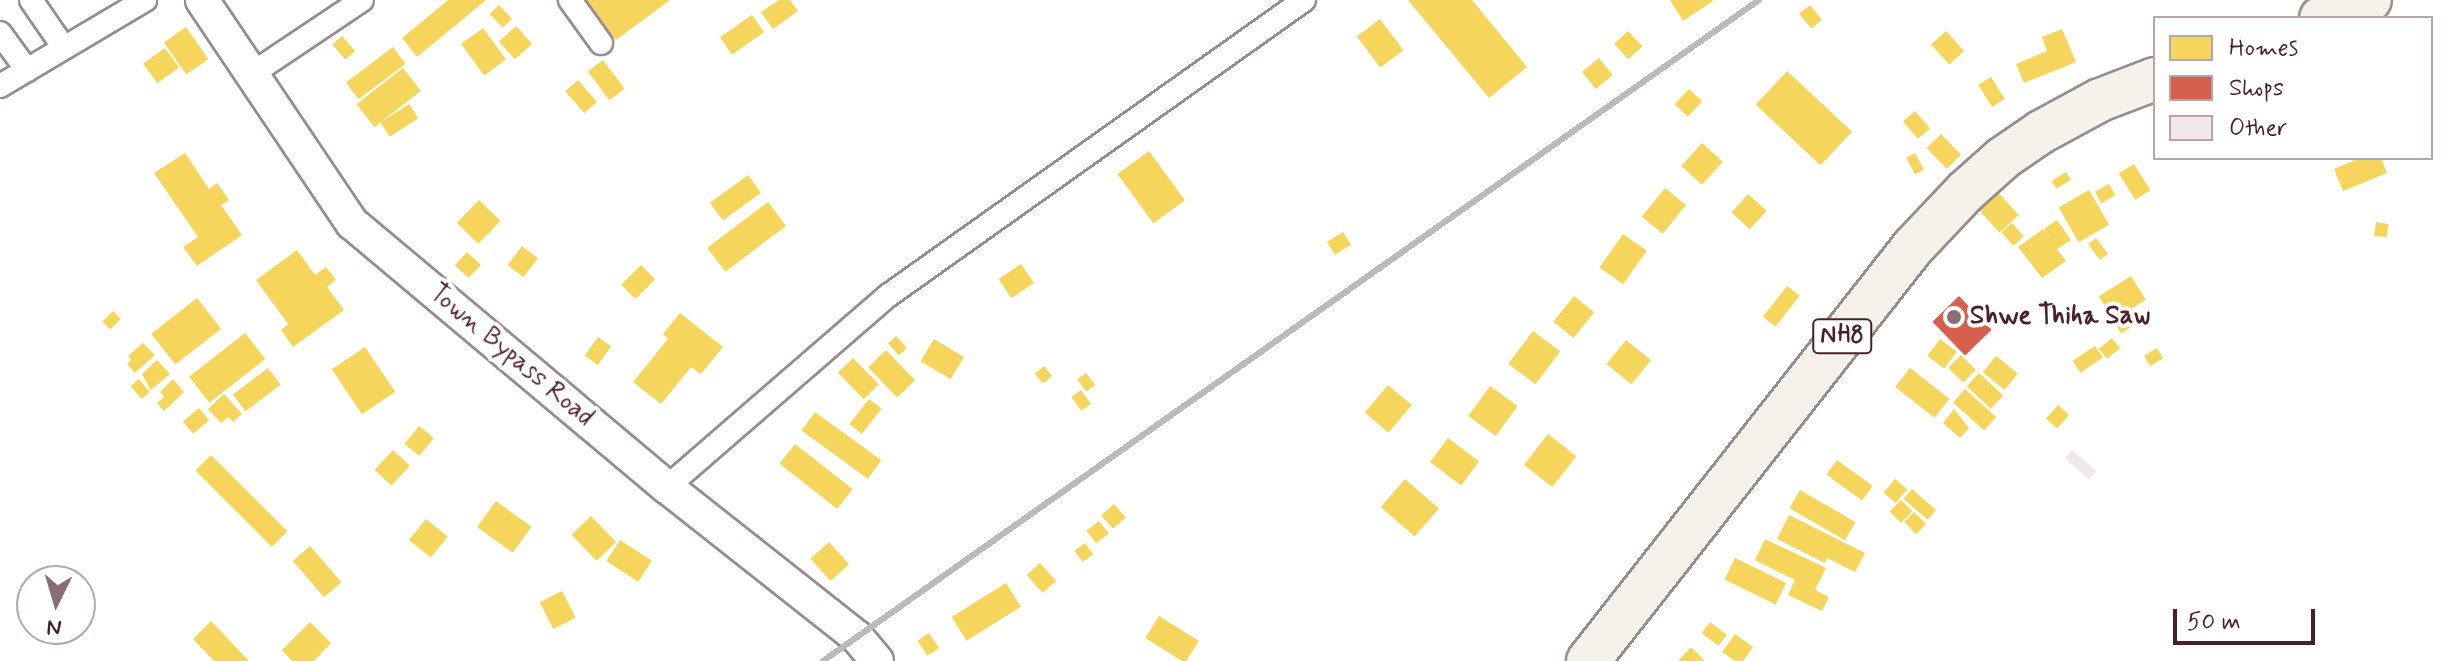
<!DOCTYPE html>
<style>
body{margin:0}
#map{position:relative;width:2449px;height:661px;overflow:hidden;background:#fff;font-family:Mynerve,sans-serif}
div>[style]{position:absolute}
.homes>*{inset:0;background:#f6d55c;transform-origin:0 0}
.shops>*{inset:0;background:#d6604d;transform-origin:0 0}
.building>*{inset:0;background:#f2e7ed;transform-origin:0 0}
.roads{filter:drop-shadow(2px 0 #948c8e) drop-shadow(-2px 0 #948c8e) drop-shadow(0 2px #948c8e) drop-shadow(0 -2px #948c8e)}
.street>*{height:22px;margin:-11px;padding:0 11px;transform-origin:11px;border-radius:11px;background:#fff}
.secondary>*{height:32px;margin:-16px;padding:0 16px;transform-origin:16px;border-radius:16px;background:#fff}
.highway>*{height:42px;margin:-21px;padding:0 21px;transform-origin:21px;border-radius:21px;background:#f5f1eb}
.rail>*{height:6px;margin:-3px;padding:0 3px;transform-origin:3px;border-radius:3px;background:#bdb8b9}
.dots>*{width:22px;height:22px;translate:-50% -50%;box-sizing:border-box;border:4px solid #fff;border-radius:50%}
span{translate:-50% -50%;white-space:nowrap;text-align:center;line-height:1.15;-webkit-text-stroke:8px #fff;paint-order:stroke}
.shield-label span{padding:2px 6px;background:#fff;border:2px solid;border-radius:6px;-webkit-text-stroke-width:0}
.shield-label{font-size:24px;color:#4a1f2b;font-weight:700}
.poi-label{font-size:26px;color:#4a1f2b;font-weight:700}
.left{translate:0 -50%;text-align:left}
.street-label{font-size:26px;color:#4a1f2b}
.legend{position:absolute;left:2153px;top:16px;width:280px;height:144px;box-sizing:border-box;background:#fff;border:2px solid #b7a5aa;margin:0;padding:10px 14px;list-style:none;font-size:24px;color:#4a1f2b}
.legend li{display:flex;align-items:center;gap:16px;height:40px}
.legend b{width:40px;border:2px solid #b7a5aa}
.north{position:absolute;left:16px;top:565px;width:80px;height:80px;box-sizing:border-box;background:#fff;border:2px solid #b7a5aa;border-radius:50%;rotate:185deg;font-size:22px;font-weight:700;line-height:32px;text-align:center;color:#4a1f2b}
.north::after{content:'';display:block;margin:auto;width:28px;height:36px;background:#896d75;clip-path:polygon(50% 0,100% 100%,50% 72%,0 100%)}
.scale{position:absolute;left:2173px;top:609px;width:142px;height:36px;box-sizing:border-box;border:4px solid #4a1f2b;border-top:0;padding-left:10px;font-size:24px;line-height:28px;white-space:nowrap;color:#4a1f2b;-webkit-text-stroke:6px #fff;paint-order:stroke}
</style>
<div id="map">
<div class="homes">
<i style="clip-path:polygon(448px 0,486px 0,417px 57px,402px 38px)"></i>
<i style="clip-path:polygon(586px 0,670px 0,616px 40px)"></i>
<i style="clip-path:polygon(779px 0,790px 0,798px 11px,773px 29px,761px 12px)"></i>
<i style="clip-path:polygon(1408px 0,1472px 0,1527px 67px,1489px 98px)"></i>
<i style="clip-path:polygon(1670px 0,1714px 0,1683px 21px)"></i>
<i style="left:499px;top:5px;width:19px;height:13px;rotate:47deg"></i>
<i style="left:1810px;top:5px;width:19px;height:14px;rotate:51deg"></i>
<i style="left:752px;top:15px;width:21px;height:39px;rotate:55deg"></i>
<i style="left:1380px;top:19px;width:39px;height:29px;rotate:53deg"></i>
<i style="left:516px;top:26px;width:24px;height:23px;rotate:48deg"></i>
<i style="left:186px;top:27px;width:39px;height:27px;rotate:55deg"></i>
<i style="left:483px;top:28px;width:39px;height:27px;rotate:54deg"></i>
<i style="clip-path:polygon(2062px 29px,2076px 62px,2024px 83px,2016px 64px,2047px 51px,2042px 37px)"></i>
<i style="left:1628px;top:31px;width:21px;height:19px;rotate:47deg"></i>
<i style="left:1946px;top:31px;width:27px;height:20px;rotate:48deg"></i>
<i style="left:342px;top:36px;width:20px;height:13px;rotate:49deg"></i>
<i style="left:393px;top:47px;width:21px;height:59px;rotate:53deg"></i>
<i style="left:165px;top:48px;width:24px;height:27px;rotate:54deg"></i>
<i style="left:1599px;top:58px;width:22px;height:22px;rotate:51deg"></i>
<i style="left:603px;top:60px;width:36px;height:19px;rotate:53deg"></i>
<i style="left:403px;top:68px;width:29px;height:59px;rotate:52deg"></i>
<i style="left:1787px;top:71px;width:89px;height:46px;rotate:43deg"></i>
<i style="left:1991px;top:77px;width:26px;height:15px;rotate:58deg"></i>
<i style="left:578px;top:80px;width:29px;height:17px;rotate:49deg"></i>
<i style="left:1689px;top:89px;width:18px;height:21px;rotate:43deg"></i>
<i style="left:409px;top:104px;width:17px;height:34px;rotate:57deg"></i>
<i style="left:1915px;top:111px;width:23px;height:16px;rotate:49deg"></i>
<i style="left:1941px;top:134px;width:29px;height:20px;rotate:46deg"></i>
<i style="left:1702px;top:143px;width:28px;height:31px;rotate:42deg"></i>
<i style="left:1149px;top:151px;width:61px;height:39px;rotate:54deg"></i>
<i style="clip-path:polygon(185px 153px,209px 189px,217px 183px,229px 200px,221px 205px,242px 235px,197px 266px,183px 247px,198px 237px,154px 173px)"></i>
<i style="left:1915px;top:153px;width:19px;height:10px;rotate:62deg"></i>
<i style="clip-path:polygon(2360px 158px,2381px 158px,2387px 173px,2343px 191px,2334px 169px)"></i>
<i style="left:2134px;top:164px;width:31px;height:18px;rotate:58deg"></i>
<i style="left:2066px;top:172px;width:9px;height:17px;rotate:58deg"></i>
<i style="left:748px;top:175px;width:22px;height:47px;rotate:54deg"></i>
<i style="left:2109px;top:184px;width:13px;height:16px;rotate:61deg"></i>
<i style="left:1665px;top:188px;width:27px;height:37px;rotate:39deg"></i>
<i style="left:2089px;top:190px;width:40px;height:35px;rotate:60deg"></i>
<i style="left:1998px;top:192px;width:31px;height:26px;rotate:48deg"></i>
<i style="left:1748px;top:194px;width:25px;height:25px;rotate:42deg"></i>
<i style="left:479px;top:200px;width:30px;height:32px;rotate:44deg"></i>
<i style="left:768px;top:202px;width:30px;height:76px;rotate:53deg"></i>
<i style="clip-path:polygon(2057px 220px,2071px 240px,2057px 249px,2066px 261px,2042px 278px,2018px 247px,2043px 229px,2050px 238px,2044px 229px)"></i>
<i style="clip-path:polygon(2376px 222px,2388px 224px,2387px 237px,2374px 236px)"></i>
<i style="left:2012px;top:223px;width:18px;height:14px;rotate:49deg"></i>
<i style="left:1343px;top:232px;width:15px;height:19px;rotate:58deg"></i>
<i style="left:1623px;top:234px;width:29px;height:41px;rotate:35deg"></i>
<i style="left:2096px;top:238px;width:20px;height:10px;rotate:53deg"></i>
<i style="left:522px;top:246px;width:20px;height:24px;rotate:37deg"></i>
<i style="clip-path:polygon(297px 250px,315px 275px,326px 267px,336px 280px,327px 287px,344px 310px,293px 347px,281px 330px,288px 324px,256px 280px)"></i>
<i style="left:467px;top:252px;width:19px;height:18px;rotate:43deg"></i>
<i style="left:1021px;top:264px;width:23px;height:27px;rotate:56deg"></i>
<i style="left:641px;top:265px;width:20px;height:28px;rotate:45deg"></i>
<i style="left:2131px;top:276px;width:28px;height:38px;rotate:58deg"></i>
<i style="left:1787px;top:286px;width:16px;height:39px;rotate:38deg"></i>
<i style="left:1574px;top:296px;width:26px;height:33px;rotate:39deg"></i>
<i style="left:197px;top:298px;width:39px;height:58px;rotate:52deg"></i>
<i style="left:113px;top:311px;width:11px;height:15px;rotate:45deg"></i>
<i style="left:2135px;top:311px;width:11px;height:24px;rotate:56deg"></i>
<i style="clip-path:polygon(680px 313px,723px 347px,701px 374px,691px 367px,661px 404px,633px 382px,668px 339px,663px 334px)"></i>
<i style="left:1533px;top:331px;width:34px;height:41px;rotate:37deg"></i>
<i style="left:245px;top:333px;width:33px;height:71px;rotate:52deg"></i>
<i style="left:896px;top:336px;width:16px;height:11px;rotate:47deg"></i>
<i style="left:598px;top:337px;width:16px;height:23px;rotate:35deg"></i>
<i style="left:2112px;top:338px;width:13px;height:17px;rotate:51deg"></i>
<i style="left:934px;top:339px;width:35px;height:26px;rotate:31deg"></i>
<i style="left:1940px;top:339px;width:21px;height:21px;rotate:37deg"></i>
<i style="left:1626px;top:340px;width:32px;height:31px;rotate:39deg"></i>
<i style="clip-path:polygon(143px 343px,155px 355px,135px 373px,127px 364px,131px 360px,128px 356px)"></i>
<i style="left:2095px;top:346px;width:14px;height:27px;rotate:56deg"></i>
<i style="left:365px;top:347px;width:54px;height:40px;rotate:56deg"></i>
<i style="left:2157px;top:348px;width:12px;height:15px;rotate:59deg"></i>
<i style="left:886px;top:350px;width:42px;height:25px;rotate:46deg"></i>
<i style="left:1961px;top:355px;width:21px;height:18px;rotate:45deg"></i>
<i style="left:1996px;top:356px;width:28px;height:21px;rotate:39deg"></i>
<i style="left:853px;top:358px;width:37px;height:21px;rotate:46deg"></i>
<i style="clip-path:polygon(157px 360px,170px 374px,151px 390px,142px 374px)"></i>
<i style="left:1044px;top:366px;width:13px;height:12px;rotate:51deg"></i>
<i style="left:268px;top:368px;width:21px;height:44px;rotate:53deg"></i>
<i style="left:1910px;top:368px;width:50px;height:24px;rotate:38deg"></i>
<i style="left:1086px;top:373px;width:15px;height:11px;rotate:53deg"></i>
<i style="left:1979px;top:373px;width:33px;height:18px;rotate:43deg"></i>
<i style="left:139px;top:379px;width:17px;height:11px;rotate:50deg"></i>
<i style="clip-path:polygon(173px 379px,184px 392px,164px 411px,157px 403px,164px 397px,160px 392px)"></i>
<i style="left:1388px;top:385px;width:31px;height:36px;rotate:40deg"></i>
<i style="left:1490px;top:386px;width:34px;height:37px;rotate:36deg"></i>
<i style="left:1965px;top:389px;width:42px;height:18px;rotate:42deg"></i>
<i style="left:1081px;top:390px;width:17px;height:12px;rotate:54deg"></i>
<i style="clip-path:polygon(224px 394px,242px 414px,233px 422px,228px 417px,221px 423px,208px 409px)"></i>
<i style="left:869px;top:399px;width:16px;height:32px;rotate:38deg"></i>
<i style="left:2058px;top:405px;width:15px;height:18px;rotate:42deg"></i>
<i style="left:199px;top:408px;width:16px;height:21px;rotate:50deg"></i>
<i style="clip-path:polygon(1954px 409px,1969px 428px,1960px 438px,1943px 423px)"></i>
<i style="left:815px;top:412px;width:82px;height:23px;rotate:36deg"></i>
<i style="left:419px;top:426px;width:19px;height:23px;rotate:39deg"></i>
<i style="left:1548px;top:434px;width:36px;height:39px;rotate:38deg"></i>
<i style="left:1448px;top:438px;width:39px;height:30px;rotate:37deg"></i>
<i style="left:795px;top:444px;width:73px;height:25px;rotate:38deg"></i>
<i style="left:393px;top:450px;width:23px;height:27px;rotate:43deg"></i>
<i style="left:211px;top:455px;width:108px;height:22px;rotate:45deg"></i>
<i style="left:1837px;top:460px;width:44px;height:18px;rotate:36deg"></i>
<i style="left:1405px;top:479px;width:45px;height:37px;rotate:41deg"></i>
<i style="left:1895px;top:479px;width:16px;height:18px;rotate:40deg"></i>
<i style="left:1912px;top:489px;width:32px;height:13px;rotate:41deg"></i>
<i style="left:1800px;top:490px;width:64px;height:21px;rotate:30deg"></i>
<i style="left:1901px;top:500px;width:16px;height:16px;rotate:45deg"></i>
<i style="left:496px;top:501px;width:44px;height:32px;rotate:36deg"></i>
<i style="left:1114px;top:504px;width:18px;height:17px;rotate:49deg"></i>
<i style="left:1914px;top:512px;width:17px;height:14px;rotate:45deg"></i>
<i style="clip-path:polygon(1789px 515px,1865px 553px,1855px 572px,1827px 558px,1825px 563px,1777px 539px)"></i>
<i style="left:591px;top:516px;width:36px;height:27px;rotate:46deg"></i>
<i style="left:426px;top:519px;width:28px;height:27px;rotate:39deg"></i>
<i style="left:1099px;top:521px;width:16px;height:16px;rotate:52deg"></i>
<i style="clip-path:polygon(1765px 539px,1826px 568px,1815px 590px,1829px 597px,1822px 611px,1788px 595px,1795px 580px,1755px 560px)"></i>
<i style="left:620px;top:540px;width:38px;height:25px;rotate:33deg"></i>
<i style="left:829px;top:542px;width:30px;height:25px;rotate:48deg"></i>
<i style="left:1085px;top:543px;width:14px;height:13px;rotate:54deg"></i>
<i style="left:310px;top:546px;width:48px;height:23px;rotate:49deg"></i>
<i style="left:1735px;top:558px;width:57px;height:24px;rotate:26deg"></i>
<i style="left:1040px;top:563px;width:24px;height:18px;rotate:48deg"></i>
<i style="left:1006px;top:583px;width:28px;height:64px;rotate:58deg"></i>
<i style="left:562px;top:591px;width:30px;height:25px;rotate:63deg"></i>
<i style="left:1159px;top:616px;width:47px;height:26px;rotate:32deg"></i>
<i style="clip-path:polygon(211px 621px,249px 661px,214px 661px,193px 639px)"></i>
<i style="clip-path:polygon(310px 622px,331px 643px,314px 661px,292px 661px,282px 650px)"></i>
<i style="left:1710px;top:622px;width:21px;height:14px;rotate:37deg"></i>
<i style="left:929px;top:633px;width:18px;height:14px;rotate:56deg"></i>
<i style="clip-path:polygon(1735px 634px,1753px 647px,1743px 661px,1735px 661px,1722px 652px)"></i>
<i style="clip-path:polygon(1691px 647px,1705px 661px,1678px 661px)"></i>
</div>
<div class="shops">
<i style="left:1959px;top:296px;width:47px;height:37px;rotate:46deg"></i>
</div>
<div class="building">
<i style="left:2072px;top:450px;width:32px;height:11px;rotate:41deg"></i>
</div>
<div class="roads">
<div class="street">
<i style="left:31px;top:0;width:58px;rotate:55.5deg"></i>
<i style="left:570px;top:0;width:53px;rotate:54.2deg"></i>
<i style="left:0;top:33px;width:46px;rotate:53.9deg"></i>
<i style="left:253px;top:73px;width:131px;rotate:-33.8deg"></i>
<i style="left:0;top:86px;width:169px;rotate:-30.7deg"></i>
<i style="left:667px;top:487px;width:294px;rotate:-40.9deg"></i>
<i style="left:889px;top:295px;width:509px;rotate:-35.41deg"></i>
</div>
<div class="secondary">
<i style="left:202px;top:0;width:269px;rotate:56.1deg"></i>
<i style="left:352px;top:223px;width:411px;rotate:40deg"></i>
<i style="left:667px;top:487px;width:242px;rotate:38.3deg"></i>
<i style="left:857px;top:637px;width:31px;rotate:50deg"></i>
</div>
<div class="highway">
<i style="left:2321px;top:18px;width:52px;rotate:-20.2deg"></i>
<i style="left:1588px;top:661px;width:526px;rotate:-51.87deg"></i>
<i style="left:1913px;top:247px;width:76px;rotate:-46.6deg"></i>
<i style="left:1965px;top:192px;width:51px;rotate:-41.8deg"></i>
<i style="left:2003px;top:158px;width:46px;rotate:-34.4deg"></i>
<i style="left:2041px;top:132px;width:67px;rotate:-28.5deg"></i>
<i style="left:2100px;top:100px;width:59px;rotate:-20.9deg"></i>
</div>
</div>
<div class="rail">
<i style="left:823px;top:661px;width:1146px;rotate:-35.23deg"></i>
</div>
<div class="dots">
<i style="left:1954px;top:317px;background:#896d75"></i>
</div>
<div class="shield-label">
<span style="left:1842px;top:336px">NH8</span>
</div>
<div class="poi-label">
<span class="left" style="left:1970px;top:317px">Shwe Thiha Saw</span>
</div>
<div class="street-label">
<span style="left:511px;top:356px;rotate:40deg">Town Bypass Road</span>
</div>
<ul class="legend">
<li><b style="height:22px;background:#f6d55c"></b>Homes</li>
<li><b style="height:22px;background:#d6604d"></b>Shops</li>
<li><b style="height:22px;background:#f2e7ed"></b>Other</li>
</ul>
<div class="north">N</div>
<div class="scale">50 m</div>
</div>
